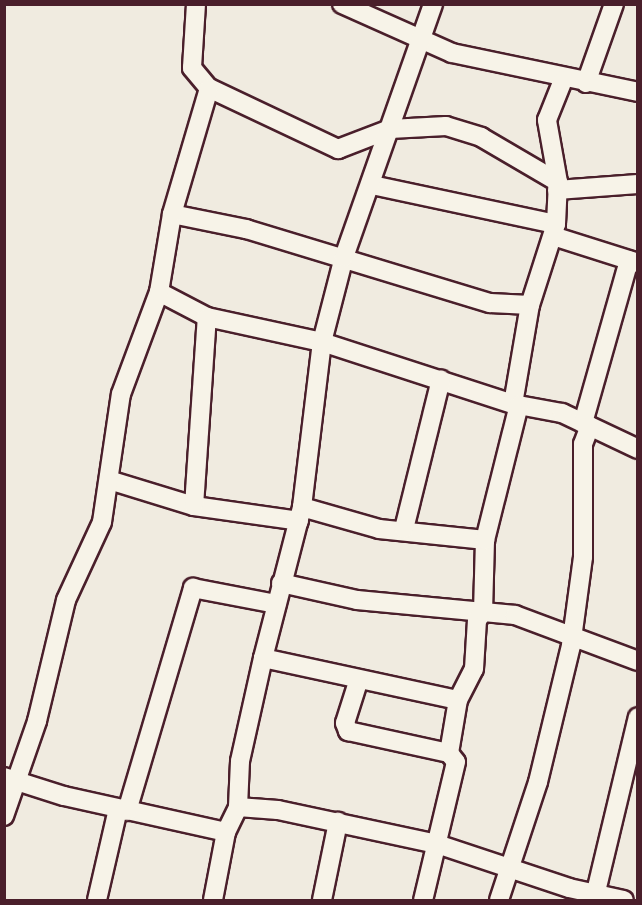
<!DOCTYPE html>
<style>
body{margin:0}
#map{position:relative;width:642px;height:905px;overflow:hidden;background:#f0ebe0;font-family:Itim,sans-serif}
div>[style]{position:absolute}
.roads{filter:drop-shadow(2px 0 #4a1f2b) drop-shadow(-2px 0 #4a1f2b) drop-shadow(0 2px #4a1f2b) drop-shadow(0 -2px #4a1f2b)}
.minor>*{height:18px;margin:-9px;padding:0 9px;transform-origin:9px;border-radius:9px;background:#f7f3e8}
span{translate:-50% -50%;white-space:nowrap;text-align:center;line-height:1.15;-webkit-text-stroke:4.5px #f7f3e8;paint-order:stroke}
.frame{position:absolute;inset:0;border:6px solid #4a1f2b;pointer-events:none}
</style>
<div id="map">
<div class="roads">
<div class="minor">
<i style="left:196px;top:4px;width:64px;rotate:93.6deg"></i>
<i style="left:192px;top:68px;width:26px;rotate:50deg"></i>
<i style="left:209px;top:88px;width:143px;rotate:25.3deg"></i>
<i style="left:338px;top:149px;width:56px;rotate:-21deg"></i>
<i style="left:390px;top:129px;width:56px;rotate:-3.1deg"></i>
<i style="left:446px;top:126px;width:37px;rotate:17deg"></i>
<i style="left:481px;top:137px;width:89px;rotate:30.3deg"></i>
<i style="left:342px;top:4px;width:120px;rotate:24deg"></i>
<i style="left:452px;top:53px;width:190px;rotate:11.8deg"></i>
<i style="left:586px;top:83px;width:84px;rotate:-70.5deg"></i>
<i style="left:372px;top:185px;width:188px;rotate:12deg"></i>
<i style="left:557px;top:190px;width:81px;rotate:-4.2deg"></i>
<i style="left:172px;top:214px;width:76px;rotate:11.5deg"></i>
<i style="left:246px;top:229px;width:255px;rotate:16.9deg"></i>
<i style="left:490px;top:303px;width:40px;rotate:2.9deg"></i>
<i style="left:553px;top:236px;width:89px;rotate:17.6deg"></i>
<i style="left:159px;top:292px;width:54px;rotate:27.5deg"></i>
<i style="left:207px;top:317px;width:118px;rotate:12.3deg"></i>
<i style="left:322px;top:342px;width:201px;rotate:18deg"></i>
<i style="left:513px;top:404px;width:50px;rotate:10.4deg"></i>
<i style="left:562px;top:413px;width:84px;rotate:25.3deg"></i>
<i style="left:513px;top:404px;width:100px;rotate:-80.3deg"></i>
<i style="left:530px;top:305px;width:85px;rotate:-72.2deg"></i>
<i style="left:556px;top:224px;width:42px;rotate:-87.3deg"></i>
<i style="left:558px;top:182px;width:63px;rotate:-100.1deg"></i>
<i style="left:547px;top:120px;width:43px;rotate:-68.2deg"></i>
<i style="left:583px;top:423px;width:169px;rotate:-74.2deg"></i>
<i style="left:109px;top:480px;width:89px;rotate:17deg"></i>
<i style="left:194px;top:506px;width:106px;rotate:8.1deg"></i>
<i style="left:194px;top:506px;width:189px;rotate:-86.1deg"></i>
<i style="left:302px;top:507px;width:80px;rotate:15.9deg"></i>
<i style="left:379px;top:529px;width:107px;rotate:5.9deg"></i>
<i style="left:404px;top:529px;width:154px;rotate:-76.1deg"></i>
<i style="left:281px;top:583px;width:78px;rotate:12.6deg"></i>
<i style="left:357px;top:600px;width:159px;rotate:5.4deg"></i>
<i style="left:515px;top:615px;width:131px;rotate:20.5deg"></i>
<i style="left:263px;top:658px;width:199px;rotate:12.2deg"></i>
<i style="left:358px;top:682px;width:43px;rotate:107.6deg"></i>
<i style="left:345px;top:723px;width:9px;rotate:69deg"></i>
<i style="left:348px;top:731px;width:103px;rotate:12.3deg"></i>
<i style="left:449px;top:753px;width:11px;rotate:52deg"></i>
<i style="left:456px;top:762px;width:142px;rotate:103.4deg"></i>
<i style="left:449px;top:753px;width:54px;rotate:-80.4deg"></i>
<i style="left:458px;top:700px;width:35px;rotate:-63deg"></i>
<i style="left:474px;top:669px;width:49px;rotate:-86.5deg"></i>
<i style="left:477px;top:620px;width:10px;rotate:-53deg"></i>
<i style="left:483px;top:612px;width:72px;rotate:-88.4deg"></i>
<i style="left:485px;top:540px;width:139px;rotate:-75.9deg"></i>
<i style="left:4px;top:777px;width:63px;rotate:17.6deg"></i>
<i style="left:64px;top:796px;width:166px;rotate:12.5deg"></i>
<i style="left:238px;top:807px;width:40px;rotate:4.3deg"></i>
<i style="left:278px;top:810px;width:163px;rotate:12.1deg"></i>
<i style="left:437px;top:844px;width:139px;rotate:18.4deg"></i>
<i style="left:569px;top:888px;width:56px;rotate:12.3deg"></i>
<i style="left:127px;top:811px;width:233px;rotate:-73.5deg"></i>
<i style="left:193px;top:588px;width:85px;rotate:10.9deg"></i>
<i style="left:4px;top:816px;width:101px;rotate:-70.8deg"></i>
<i style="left:37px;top:721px;width:124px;rotate:-76.5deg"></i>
<i style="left:66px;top:600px;width:86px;rotate:-65.2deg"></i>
<i style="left:102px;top:522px;width:129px;rotate:-81.6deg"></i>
<i style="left:121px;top:394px;width:109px;rotate:-69.6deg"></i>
<i style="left:159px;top:292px;width:79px;rotate:-80.5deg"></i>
<i style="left:172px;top:214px;width:131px;rotate:-73.6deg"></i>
<i style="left:97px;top:900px;width:93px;rotate:-77deg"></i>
<i style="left:213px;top:900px;width:69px;rotate:-79.2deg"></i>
<i style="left:226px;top:832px;width:28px;rotate:-64deg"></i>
<i style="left:238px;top:807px;width:46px;rotate:-87.5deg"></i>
<i style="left:240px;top:761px;width:106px;rotate:-77.4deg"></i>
<i style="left:263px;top:658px;width:156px;rotate:-75.5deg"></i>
<i style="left:302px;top:507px;width:166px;rotate:-83.1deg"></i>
<i style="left:322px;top:342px;width:88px;rotate:-75.5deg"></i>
<i style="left:344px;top:257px;width:268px;rotate:-70.6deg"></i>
<i style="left:322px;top:900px;width:80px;rotate:-78.4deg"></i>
<i style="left:499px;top:900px;width:124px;rotate:-71.7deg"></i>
<i style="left:538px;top:782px;width:140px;rotate:-76.4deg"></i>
<i style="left:571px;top:646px;width:90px;rotate:-82.3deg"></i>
<i style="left:583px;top:557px;width:113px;rotate:-90deg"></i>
<i style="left:583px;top:444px;width:19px;rotate:-69deg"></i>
<i style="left:594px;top:900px;width:188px;rotate:-76.5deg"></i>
</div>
</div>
<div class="frame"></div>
</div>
